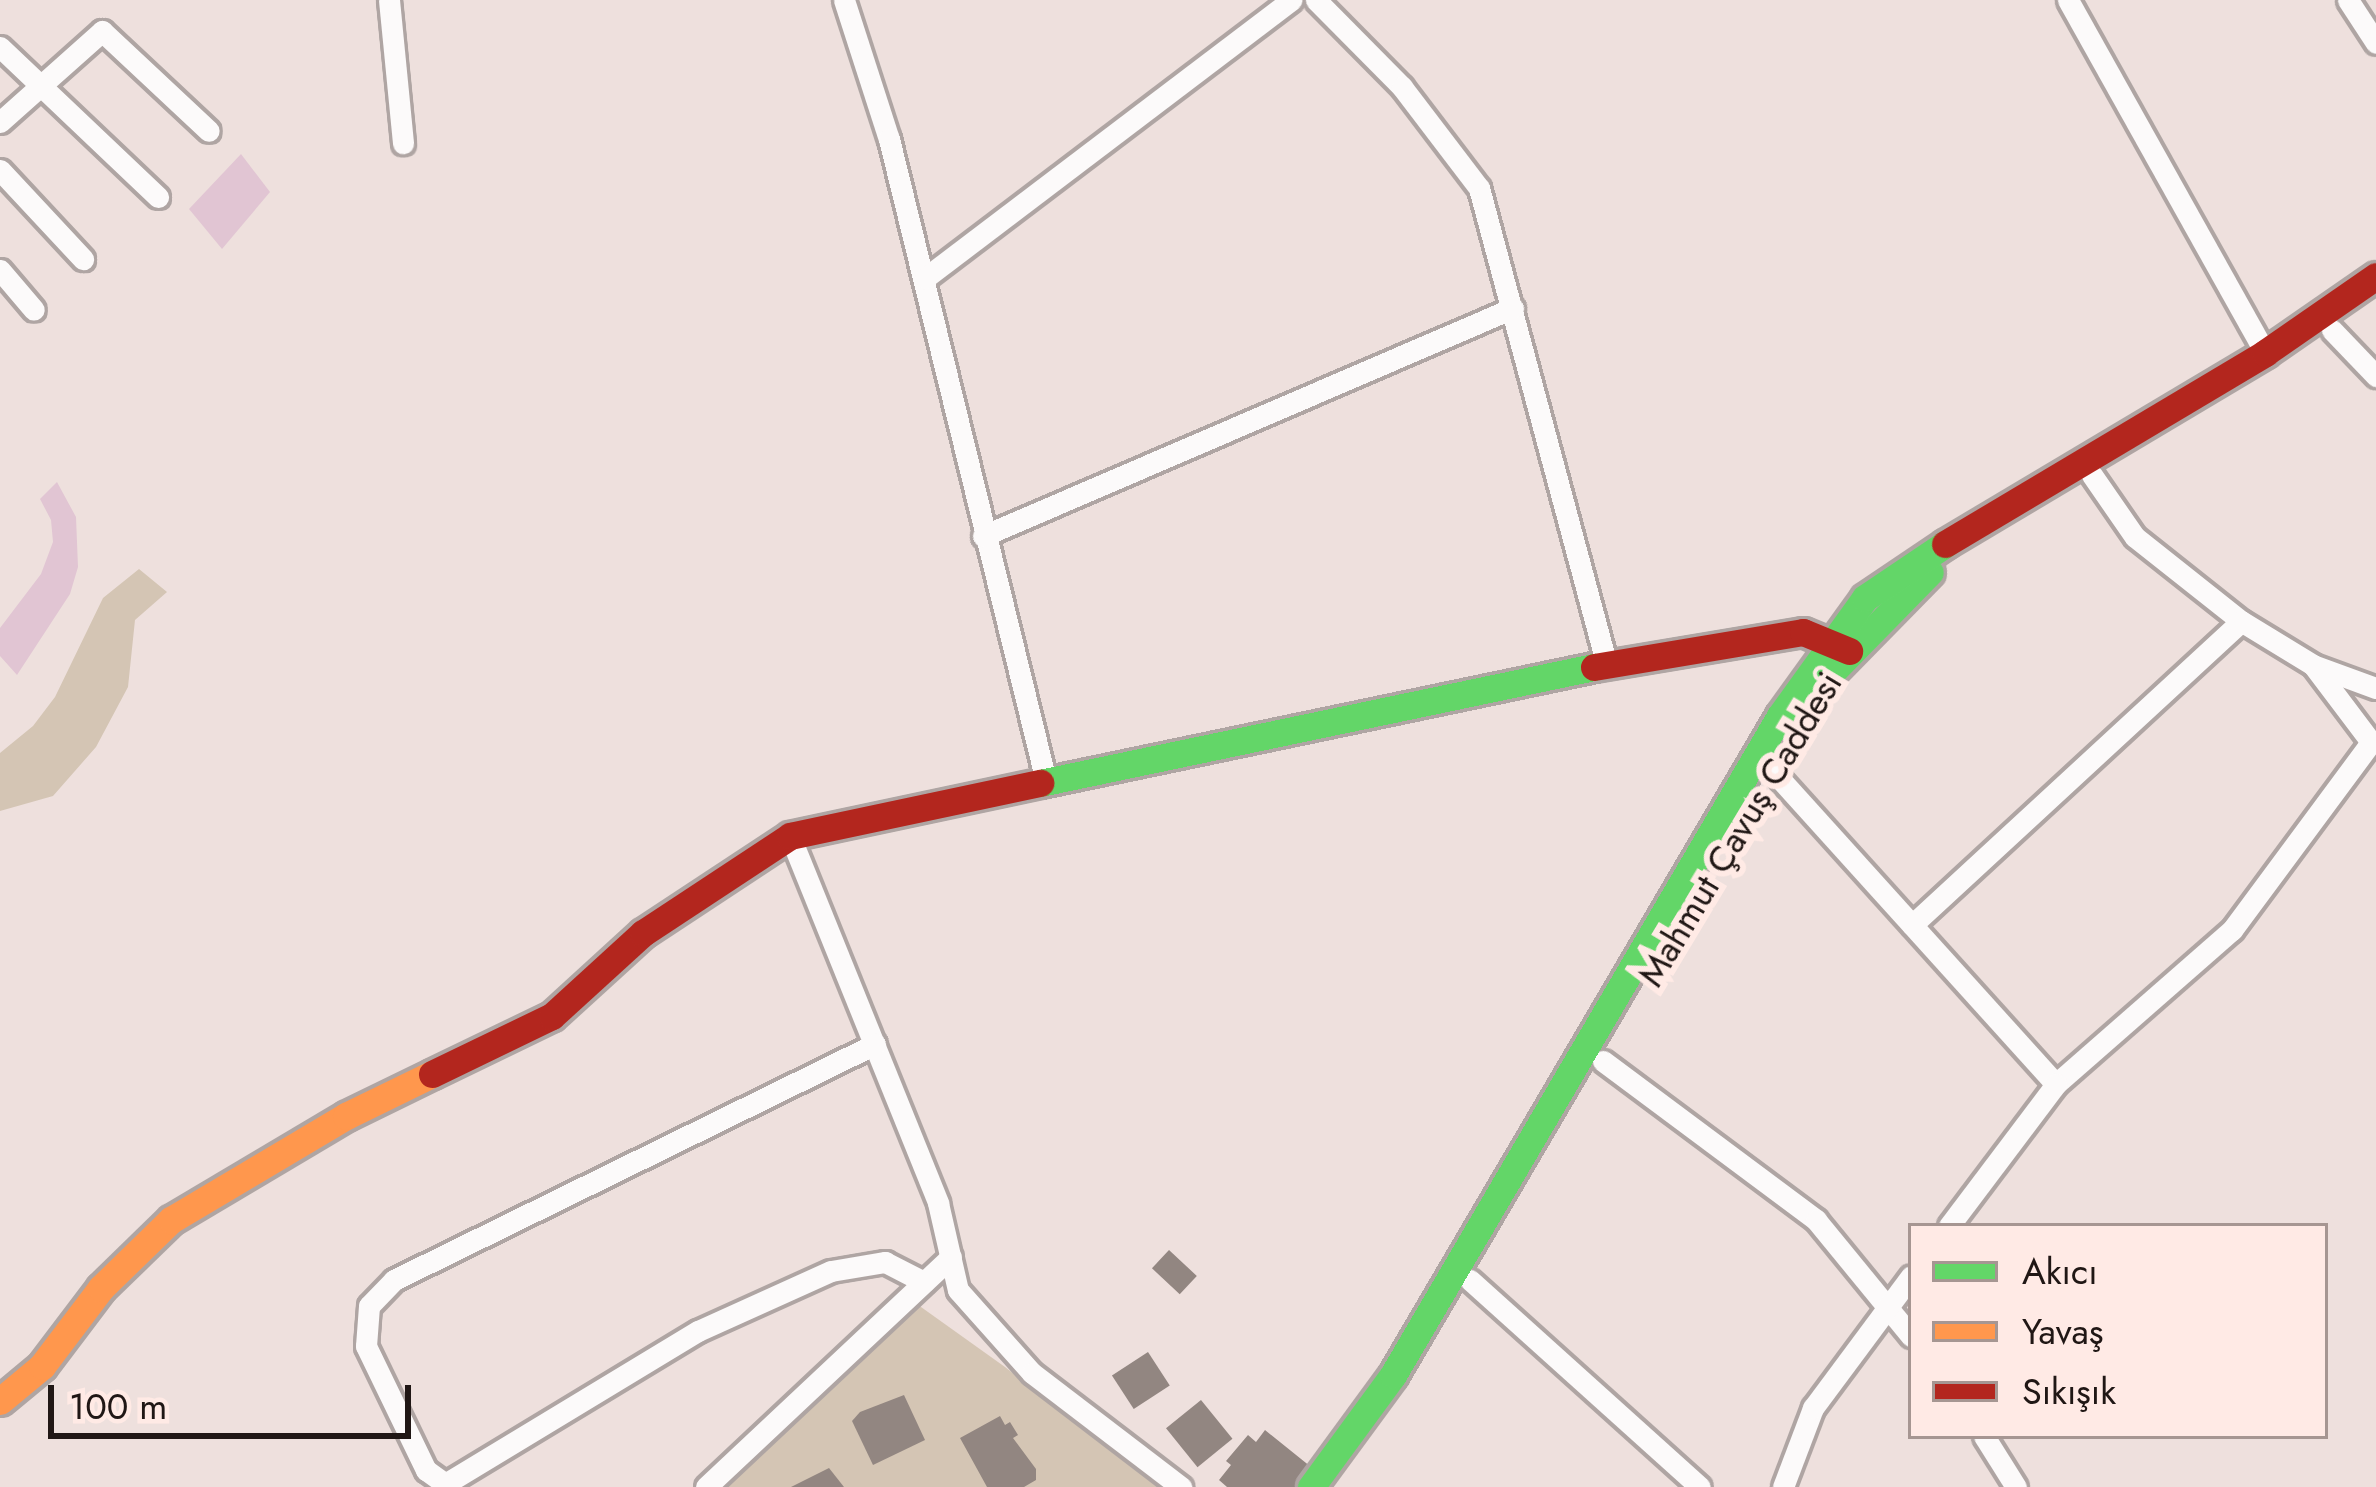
<!DOCTYPE html>
<meta charset="utf-8">
<style>
body{margin:0}
#map{position:relative;width:2376px;height:1487px;overflow:hidden;background:#eee0dd;font-family:Jost,sans-serif}
div>[style]{position:absolute}
.green>*{inset:0;background:#d4c5b4}
.water>*{inset:0;background:#e1c5d3}
.building>*{inset:0;background:#928681;transform-origin:0 0}
.roads{filter:drop-shadow(3px 0 #afa5a3) drop-shadow(-3px 0 #afa5a3) drop-shadow(0 3px #afa5a3) drop-shadow(0 -3px #afa5a3)}
.street>*{height:21px;margin:-10.5px;padding:0 10.5px;transform-origin:10.5px;border-radius:10.5px;background:#fcfafa}
.fast>*{height:27px;margin:-13.5px;padding:0 13.5px;transform-origin:13.5px;border-radius:13.5px;background:#63d668}
.slow>*{height:27px;margin:-13.5px;padding:0 13.5px;transform-origin:13.5px;border-radius:13.5px;background:#ff974d}
.jam>*{height:27px;margin:-13.5px;padding:0 13.5px;transform-origin:13.5px;border-radius:13.5px;background:#b3261e}
span{translate:-50% -50%;white-space:nowrap;text-align:center;line-height:1.15;-webkit-text-stroke:12px #ffeae5;paint-order:stroke}
.street-label{font-size:36px;color:#201715}
.legend{position:absolute;left:1908px;top:1223px;width:420px;height:216px;box-sizing:border-box;background:#ffeae5;border:3px solid #a69692;margin:0;padding:15px 21px;list-style:none;font-size:36px;color:#201715}
.legend li{display:flex;align-items:center;gap:24px;height:60px}
.legend b{width:60px;border:3px solid #a69692}
.scale{position:absolute;left:48px;top:1385px;width:363px;height:54px;box-sizing:border-box;border:6px solid #201715;border-top:0;padding-left:15px;font-size:36px;line-height:42px;white-space:nowrap;color:#201715;-webkit-text-stroke:9px #ffeae5;paint-order:stroke}
</style>
<div id="map">
<div class="green">
<i style="clip-path:polygon(139px 569px,167px 592px,135px 620px,128px 687px,96px 747px,53px 796px,0 811px,0 753px,33px 726px,55px 697px,103px 598px)"></i>
<i style="clip-path:polygon(914px 1302px,1005px 1367px,1158px 1487px,716px 1487px)"></i>
</div>
<div class="water">
<i style="clip-path:polygon(241px 154px,270px 192px,222px 249px,189px 209px)"></i>
<i style="clip-path:polygon(57px 482px,76px 517px,78px 567px,70px 594px,17px 675px,0 656px,0 628px,41px 574px,53px 542px,51px 520px,40px 499px)"></i>
</div>
<div class="building">
<i style="left:1169px;top:1250px;width:38px;height:25px;rotate:43deg"></i>
<i style="left:1148px;top:1352px;width:40px;height:43px;rotate:57deg"></i>
<i style="clip-path:polygon(904px 1395px,925px 1440px,873px 1465px,852px 1421px,860px 1412px)"></i>
<i style="left:1201px;top:1400px;width:50px;height:45px;rotate:51deg"></i>
<i style="clip-path:polygon(1000px 1416px,1005px 1425px,1010px 1422px,1018px 1435px,1013px 1438px,1036px 1469px,1036px 1480px,1024px 1487px,987px 1487px,960px 1438px)"></i>
<i style="clip-path:polygon(1265px 1430px,1311px 1467px,1295px 1487px,1227px 1487px,1219px 1480px,1231px 1465px,1226px 1461px,1248px 1435px,1256px 1442px)"></i>
<i style="clip-path:polygon(829px 1468px,844px 1487px,791px 1487px)"></i>
</div>
<div class="roads">
<div class="street">
<i style="left:389px;top:0;width:144px;rotate:84.4deg"></i>
<i style="left:844px;top:0;width:146px;rotate:72.1deg"></i>
<i style="left:889px;top:139px;width:661px;rotate:76.26deg"></i>
<i style="left:1316px;top:0;width:122px;rotate:45.3deg"></i>
<i style="left:1402px;top:87px;width:127px;rotate:52.7deg"></i>
<i style="left:1479px;top:188px;width:494px;rotate:75deg"></i>
<i style="left:2068px;top:0;width:404px;rotate:60.8deg"></i>
<i style="left:2348px;top:0;width:51px;rotate:56.9deg"></i>
<i style="left:0;top:47px;width:218px;rotate:43.5deg"></i>
<i style="left:0;top:122px;width:137px;rotate:-41.7deg"></i>
<i style="left:102px;top:31px;width:146px;rotate:43.1deg"></i>
<i style="left:0;top:170px;width:122px;rotate:47deg"></i>
<i style="left:0;top:270px;width:52px;rotate:49.6deg"></i>
<i style="left:925px;top:278px;width:460px;rotate:-37.2deg"></i>
<i style="left:2332px;top:330px;width:64px;rotate:46.3deg"></i>
<i style="left:2092px;top:475px;width:75px;rotate:55.3deg"></i>
<i style="left:2135px;top:537px;width:135px;rotate:38.4deg"></i>
<i style="left:2241px;top:621px;width:84px;rotate:31.4deg"></i>
<i style="left:2313px;top:665px;width:67px;rotate:20.1deg"></i>
<i style="left:983px;top:536px;width:577px;rotate:-23.28deg"></i>
<i style="left:1772px;top:770px;width:423px;rotate:47.9deg"></i>
<i style="left:2056px;top:1084px;width:234px;rotate:-41.2deg"></i>
<i style="left:2232px;top:930px;width:234px;rotate:-53.5deg"></i>
<i style="left:2371px;top:742px;width:96px;rotate:-127deg"></i>
<i style="left:790px;top:836px;width:396px;rotate:68deg"></i>
<i style="left:938px;top:1203px;width:89px;rotate:77.1deg"></i>
<i style="left:958px;top:1290px;width:111px;rotate:48.3deg"></i>
<i style="left:1032px;top:1373px;width:188px;rotate:37.4deg"></i>
<i style="left:1912px;top:925px;width:448px;rotate:-42.7deg"></i>
<i style="left:875px;top:1044px;width:536px;rotate:153.87deg"></i>
<i style="left:394px;top:1280px;width:36px;rotate:134deg"></i>
<i style="left:369px;top:1306px;width:40px;rotate:94.3deg"></i>
<i style="left:366px;top:1346px;width:138px;rotate:64.2deg"></i>
<i style="left:426px;top:1470px;width:24px;rotate:36deg"></i>
<i style="left:445px;top:1484px;width:296px;rotate:-31.2deg"></i>
<i style="left:698px;top:1331px;width:146px;rotate:-24.3deg"></i>
<i style="left:831px;top:1271px;width:55px;rotate:-9.5deg"></i>
<i style="left:885px;top:1262px;width:44px;rotate:27.1deg"></i>
<i style="left:1603px;top:1061px;width:266px;rotate:36.7deg"></i>
<i style="left:1816px;top:1220px;width:150px;rotate:50.7deg"></i>
<i style="left:1949px;top:1226px;width:178px;rotate:-53deg"></i>
<i style="left:1470px;top:1280px;width:309px;rotate:42deg"></i>
<i style="left:1984px;top:1436px;width:60px;rotate:57.9deg"></i>
<i style="left:706px;top:1487px;width:336px;rotate:-43.2deg"></i>
<i style="left:1783px;top:1487px;width:85px;rotate:-69.2deg"></i>
<i style="left:1813px;top:1408px;width:164px;rotate:-53.4deg"></i>
</div>
<div class="fast">
<i style="left:1836px;top:668px;width:134px;rotate:-45.6deg"></i>
<i style="left:1040px;top:783px;width:566px;rotate:-11.83deg"></i>
<i style="left:1311px;top:1487px;width:139px;rotate:-53.8deg"></i>
<i style="left:1393px;top:1375px;width:764px;rotate:-59.58deg"></i>
<i style="left:1780px;top:716px;width:145px;rotate:-54.2deg"></i>
<i style="left:1865px;top:598px;width:97px;rotate:-34deg"></i>
</div>
<div class="slow">
<i style="left:0;top:1401px;width:55px;rotate:-39.8deg"></i>
<i style="left:42px;top:1366px;width:98px;rotate:-52.9deg"></i>
<i style="left:101px;top:1288px;width:98px;rotate:-44.2deg"></i>
<i style="left:171px;top:1220px;width:204px;rotate:-30.7deg"></i>
<i style="left:346px;top:1116px;width:96px;rotate:-26deg"></i>
</div>
<div class="jam">
<i style="left:1945px;top:544px;width:373px;rotate:-30.8deg"></i>
<i style="left:2265px;top:353px;width:135px;rotate:-34.7deg"></i>
<i style="left:1594px;top:667px;width:212px;rotate:-9.5deg"></i>
<i style="left:1803px;top:632px;width:50px;rotate:22.4deg"></i>
<i style="left:432px;top:1074px;width:133px;rotate:-25.8deg"></i>
<i style="left:552px;top:1016px;width:123px;rotate:-42.4deg"></i>
<i style="left:643px;top:933px;width:176px;rotate:-33.4deg"></i>
<i style="left:790px;top:836px;width:256px;rotate:-12deg"></i>
</div>
</div>
<div class="street-label">
<span style="left:1740px;top:829px;rotate:-59deg">Mahmut Çavuş Caddesi</span>
</div>
<ul class="legend">
<li><b style="height:15px;background:#63d668"></b>Akıcı</li>
<li><b style="height:15px;background:#ff974d"></b>Yavaş</li>
<li><b style="height:15px;background:#b3261e"></b>Sıkışık</li>
</ul>
<div class="scale">100 m</div>
</div>
